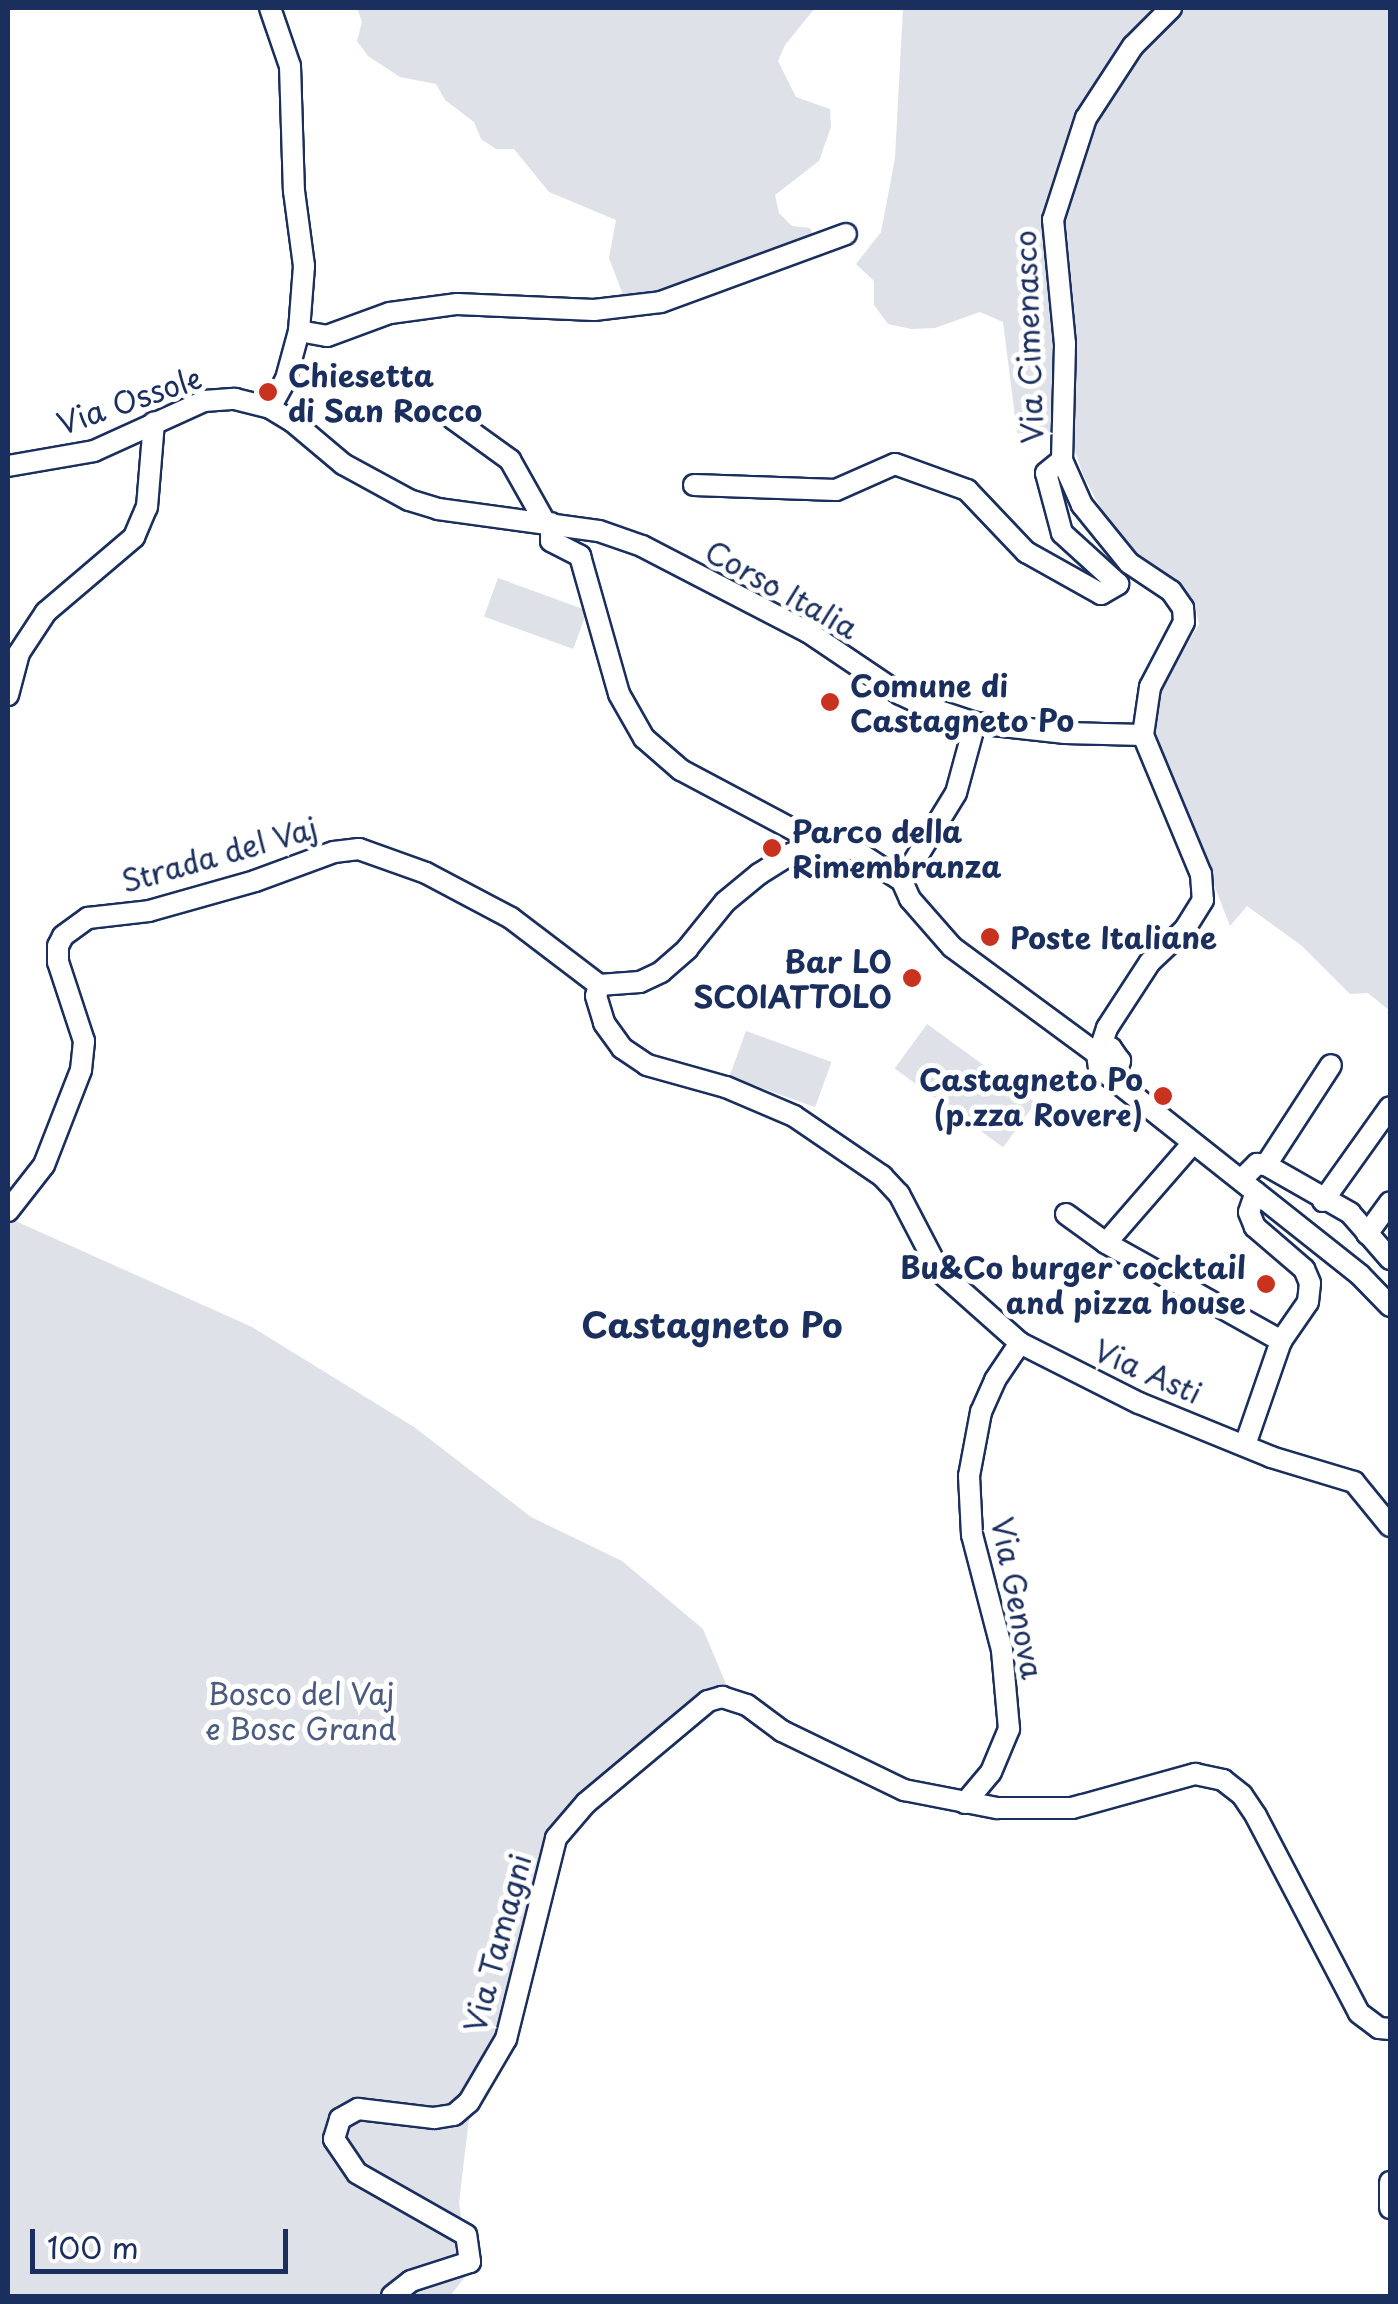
<!DOCTYPE html>
<style>
body{margin:0}
#map{position:relative;width:1398px;height:2304px;overflow:hidden;background:#fff;font-family:"Playpen Sans",sans-serif}
div>[style]{position:absolute}
.green>*{inset:0;background:#dee1e7;transform-origin:0 0}
.roads{filter:drop-shadow(2px 0 #1b2f5e) drop-shadow(-2px 0 #1b2f5e) drop-shadow(0 2px #1b2f5e) drop-shadow(0 -2px #1b2f5e)}
.minor>*{height:20px;margin:-10px;padding:0 10px;transform-origin:10px;border-radius:10px;background:#fff}
.dots>*{width:28px;height:28px;translate:-50% -50%;box-sizing:border-box;border:5px solid #fff;border-radius:50%}
span{translate:-50% -50%;white-space:nowrap;text-align:center;line-height:1.15;-webkit-text-stroke:10px #fff;paint-order:stroke}
.street-label{font-size:30px;color:#1b2f5e}
.poi-label{font-size:30px;color:#1b2f5e;font-weight:700}
.left{translate:0 -50%;text-align:left}
.right{translate:-100% -50%;text-align:right}
.park-label{font-size:30px;color:#4c5c80}
.quarter-label{font-size:35px;color:#1b2f5e;font-weight:700}
.frame{position:absolute;inset:0;border:10px solid #1b2f5e;pointer-events:none}
.scale{position:absolute;left:30px;top:2229px;width:258px;height:45px;box-sizing:border-box;border:5px solid #1b2f5e;border-top:0;padding-left:12px;font-size:30px;line-height:35px;white-space:nowrap;color:#1b2f5e;-webkit-text-stroke:8px #fff;paint-order:stroke}
</style>
<div id="map">
<div class="green">
<i style="clip-path:polygon(357px 8px,815px 8px,785px 45px,778px 61px,796px 97px,830px 109px,831px 127px,819px 161px,775px 195px,779px 213px,792px 226px,810px 228px,814px 237px,663px 291px,623px 295px,609px 258px,616px 220px,549px 192px,514px 149px,496px 149px,481px 139px,474px 122px,445px 100px,436px 84px,400px 77px,368px 56px,357px 41px,362px 22px)"></i>
<i style="clip-path:polygon(903px 8px,1390px 8px,1390px 1011px,1368px 993px,1350px 994px,1302px 946px,1247px 906px,1230px 926px,1153px 728px,1158px 692px,1199px 624px,1195px 605px,1177px 584px,1118px 540px,1084px 477px,1069px 434px,1017px 433px,1003px 322px,980px 312px,935px 328px,911px 329px,888px 324px,874px 305px,874px 281px,856px 264px,881px 232px,895px 158px)"></i>
<i style="left:498px;top:578px;width:95px;height:41px;rotate:20deg"></i>
<i style="left:927px;top:1024px;width:134px;height:55px;rotate:36deg"></i>
<i style="left:746px;top:1031px;width:91px;height:48px;rotate:20deg"></i>
<i style="clip-path:polygon(11px 1219px,252px 1327px,414px 1427px,531px 1517px,622px 1561px,703px 1629px,732px 1698px,663px 1745px,600px 1798px,552px 1865px,533px 1933px,524px 2017px,470px 2110px,459px 2203px,469px 2272px,450px 2296px,8px 2296px,8px 1222px)"></i>
</div>
<div class="roads">
<div class="minor">
<i style="left:270px;top:8px;width:61px;rotate:71deg"></i>
<i style="left:290px;top:66px;width:125px;rotate:88.2deg"></i>
<i style="left:294px;top:191px;width:76px;rotate:82.4deg"></i>
<i style="left:304px;top:266px;width:65px;rotate:94.4deg"></i>
<i style="left:299px;top:331px;width:50px;rotate:105.2deg"></i>
<i style="left:286px;top:379px;width:33px;rotate:119deg"></i>
<i style="left:299px;top:331px;width:28px;rotate:10deg"></i>
<i style="left:327px;top:336px;width:67px;rotate:-20.1deg"></i>
<i style="left:390px;top:313px;width:68px;rotate:-7.7deg"></i>
<i style="left:457px;top:304px;width:137px;rotate:2.5deg"></i>
<i style="left:594px;top:310px;width:67px;rotate:-6.8deg"></i>
<i style="left:661px;top:302px;width:197px;rotate:-20.2deg"></i>
<i style="left:452px;top:418px;width:72px;rotate:35.9deg"></i>
<i style="left:510px;top:460px;width:71px;rotate:60.6deg"></i>
<i style="left:8px;top:466px;width:87px;rotate:-9.9deg"></i>
<i style="left:94px;top:451px;width:121px;rotate:-24.4deg"></i>
<i style="left:204px;top:401px;width:31px;rotate:-4deg"></i>
<i style="left:235px;top:399px;width:36px;rotate:14deg"></i>
<i style="left:270px;top:408px;width:26px;rotate:31deg"></i>
<i style="left:292px;top:421px;width:67px;rotate:40.1deg"></i>
<i style="left:343px;top:464px;width:75px;rotate:28.6deg"></i>
<i style="left:409px;top:500px;width:30px;rotate:17deg"></i>
<i style="left:438px;top:509px;width:162px;rotate:7.8deg"></i>
<i style="left:599px;top:531px;width:46px;rotate:19.2deg"></i>
<i style="left:642px;top:546px;width:187px;rotate:27.4deg"></i>
<i style="left:808px;top:632px;width:111px;rotate:34deg"></i>
<i style="left:900px;top:694px;width:33px;rotate:25deg"></i>
<i style="left:930px;top:708px;width:47px;rotate:18.4deg"></i>
<i style="left:975px;top:723px;width:91px;rotate:6.3deg"></i>
<i style="left:1065px;top:733px;width:78px;rotate:1.5deg"></i>
<i style="left:1143px;top:735px;width:151px;rotate:67.4deg"></i>
<i style="left:1201px;top:874px;width:26px;rotate:86deg"></i>
<i style="left:1203px;top:900px;width:36px;rotate:122deg"></i>
<i style="left:1184px;top:930px;width:47px;rotate:136.7deg"></i>
<i style="left:1150px;top:962px;width:79px;rotate:123.1deg"></i>
<i style="left:1107px;top:1028px;width:23px;rotate:108deg"></i>
<i style="left:694px;top:485px;width:142px;rotate:2deg"></i>
<i style="left:836px;top:490px;width:64px;rotate:-23.8deg"></i>
<i style="left:895px;top:464px;width:77px;rotate:19.9deg"></i>
<i style="left:967px;top:490px;width:86px;rotate:46.4deg"></i>
<i style="left:1026px;top:552px;width:86px;rotate:29.2deg"></i>
<i style="left:1101px;top:594px;width:20px;rotate:-30deg"></i>
<i style="left:1118px;top:584px;width:76px;rotate:-137.7deg"></i>
<i style="left:1062px;top:533px;width:62px;rotate:-104.9deg"></i>
<i style="left:1046px;top:473px;width:21px;rotate:-39deg"></i>
<i style="left:551px;top:523px;width:18px;rotate:90deg"></i>
<i style="left:551px;top:541px;width:33px;rotate:27deg"></i>
<i style="left:580px;top:556px;width:143px;rotate:74.2deg"></i>
<i style="left:619px;top:694px;width:51px;rotate:60.4deg"></i>
<i style="left:644px;top:738px;width:49px;rotate:40.9deg"></i>
<i style="left:681px;top:770px;width:164px;rotate:28deg"></i>
<i style="left:826px;top:847px;width:27px;rotate:4deg"></i>
<i style="left:853px;top:849px;width:59px;rotate:33.1deg"></i>
<i style="left:902px;top:881px;width:20px;rotate:66deg"></i>
<i style="left:910px;top:899px;width:64px;rotate:48.8deg"></i>
<i style="left:952px;top:947px;width:180px;rotate:36.4deg"></i>
<i style="left:8px;top:695px;width:43px;rotate:-75.3deg"></i>
<i style="left:19px;top:653px;width:49px;rotate:-56.6deg"></i>
<i style="left:46px;top:612px;width:116px;rotate:-40.4deg"></i>
<i style="left:134px;top:537px;width:33px;rotate:-67deg"></i>
<i style="left:147px;top:507px;width:85px;rotate:-85.3deg"></i>
<i style="left:1143px;top:735px;width:49px;rotate:-81.7deg"></i>
<i style="left:1150px;top:687px;width:73px;rotate:-62.4deg"></i>
<i style="left:1184px;top:622px;width:14px;rotate:-94deg"></i>
<i style="left:1183px;top:608px;width:21px;rotate:-125deg"></i>
<i style="left:1171px;top:591px;width:50px;rotate:-146.3deg"></i>
<i style="left:1129px;top:563px;width:75px;rotate:-129deg"></i>
<i style="left:1082px;top:505px;width:49px;rotate:-114deg"></i>
<i style="left:1062px;top:460px;width:116px;rotate:-88.5deg"></i>
<i style="left:1065px;top:344px;width:125px;rotate:-95.5deg"></i>
<i style="left:1053px;top:220px;width:107px;rotate:-72.1deg"></i>
<i style="left:1086px;top:118px;width:86px;rotate:-56.9deg"></i>
<i style="left:1133px;top:46px;width:54px;rotate:-45deg"></i>
<i style="left:902px;top:881px;width:103px;rotate:-58.5deg"></i>
<i style="left:956px;top:793px;width:73px;rotate:-74.8deg"></i>
<i style="left:599px;top:985px;width:11px;rotate:105deg"></i>
<i style="left:596px;top:996px;width:28px;rotate:73deg"></i>
<i style="left:604px;top:1023px;width:31px;rotate:54deg"></i>
<i style="left:622px;top:1048px;width:30px;rotate:34deg"></i>
<i style="left:647px;top:1065px;width:82px;rotate:15.6deg"></i>
<i style="left:726px;top:1087px;width:74px;rotate:23.1deg"></i>
<i style="left:794px;top:1116px;width:107px;rotate:34.3deg"></i>
<i style="left:882px;top:1176px;width:25px;rotate:47deg"></i>
<i style="left:899px;top:1194px;width:87px;rotate:62.5deg"></i>
<i style="left:939px;top:1271px;width:108px;rotate:41.6deg"></i>
<i style="left:1020px;top:1343px;width:133px;rotate:26.8deg"></i>
<i style="left:1139px;top:1403px;width:143px;rotate:22.2deg"></i>
<i style="left:1271px;top:1457px;width:87px;rotate:16.8deg"></i>
<i style="left:1354px;top:1482px;width:57px;rotate:50.7deg"></i>
<i style="left:599px;top:985px;width:41px;rotate:-4.2deg"></i>
<i style="left:640px;top:982px;width:23px;rotate:-25deg"></i>
<i style="left:661px;top:972px;width:35px;rotate:-41deg"></i>
<i style="left:687px;top:949px;width:60px;rotate:-51deg"></i>
<i style="left:725px;top:902px;width:44px;rotate:-39.5deg"></i>
<i style="left:759px;top:874px;width:40px;rotate:-32deg"></i>
<i style="left:793px;top:853px;width:34px;rotate:-10deg"></i>
<i style="left:1106px;top:1072px;width:11px;rotate:-15deg"></i>
<i style="left:1117px;top:1069px;width:9px;rotate:-69deg"></i>
<i style="left:1120px;top:1061px;width:16px;rotate:-125deg"></i>
<i style="left:1111px;top:1048px;width:15px;rotate:157deg"></i>
<i style="left:1097px;top:1054px;width:14px;rotate:82deg"></i>
<i style="left:1099px;top:1068px;width:333px;rotate:38.4deg"></i>
<i style="left:1360px;top:1275px;width:43px;rotate:45.9deg"></i>
<i style="left:1266px;top:1165px;width:119px;rotate:-57deg"></i>
<i style="left:1241px;top:1180px;width:23px;rotate:-45deg"></i>
<i style="left:1257px;top:1164px;width:9px;rotate:6deg"></i>
<i style="left:1266px;top:1165px;width:97px;rotate:29.7deg"></i>
<i style="left:1350px;top:1213px;width:61px;rotate:49deg"></i>
<i style="left:1323px;top:1201px;width:115px;rotate:-54.5deg"></i>
<i style="left:8px;top:1211px;width:58px;rotate:-52deg"></i>
<i style="left:44px;top:1165px;width:102px;rotate:-68.7deg"></i>
<i style="left:81px;top:1070px;width:29px;rotate:-84deg"></i>
<i style="left:84px;top:1041px;width:83px;rotate:-108.2deg"></i>
<i style="left:58px;top:962px;width:16px;rotate:-90deg"></i>
<i style="left:58px;top:946px;width:11px;rotate:-63deg"></i>
<i style="left:63px;top:936px;width:31px;rotate:-36deg"></i>
<i style="left:88px;top:918px;width:61px;rotate:-6.5deg"></i>
<i style="left:149px;top:911px;width:110px;rotate:-15.8deg"></i>
<i style="left:255px;top:881px;width:84px;rotate:-20.2deg"></i>
<i style="left:334px;top:852px;width:25px;rotate:-7deg"></i>
<i style="left:359px;top:849px;width:71px;rotate:19.7deg"></i>
<i style="left:426px;top:873px;width:96px;rotate:27.9deg"></i>
<i style="left:511px;top:918px;width:111px;rotate:37.3deg"></i>
<i style="left:1066px;top:1214px;width:49px;rotate:35.9deg"></i>
<i style="left:1106px;top:1243px;width:201px;rotate:29.2deg"></i>
<i style="left:1367px;top:1234px;width:39px;rotate:-54deg"></i>
<i style="left:1106px;top:1243px;width:131px;rotate:-49deg"></i>
<i style="left:1245px;top:1445px;width:110px;rotate:-70.9deg"></i>
<i style="left:1281px;top:1341px;width:47px;rotate:-55.3deg"></i>
<i style="left:1308px;top:1302px;width:19px;rotate:-84deg"></i>
<i style="left:1310px;top:1283px;width:15px;rotate:-113deg"></i>
<i style="left:1304px;top:1269px;width:65px;rotate:-139.4deg"></i>
<i style="left:1255px;top:1227px;width:16px;rotate:-112deg"></i>
<i style="left:1249px;top:1212px;width:21px;rotate:-71deg"></i>
<i style="left:965px;top:1803px;width:40px;rotate:-50deg"></i>
<i style="left:991px;top:1772px;width:47px;rotate:-67.3deg"></i>
<i style="left:1009px;top:1729px;width:79px;rotate:-95.1deg"></i>
<i style="left:1002px;top:1650px;width:119px;rotate:-104.6deg"></i>
<i style="left:972px;top:1535px;width:59px;rotate:-92.9deg"></i>
<i style="left:969px;top:1476px;width:65px;rotate:-79.4deg"></i>
<i style="left:981px;top:1412px;width:35px;rotate:-66deg"></i>
<i style="left:995px;top:1380px;width:45px;rotate:-56deg"></i>
<i style="left:1390px;top:2182px;width:26px;rotate:90deg"></i>
<i style="left:392px;top:2296px;width:24px;rotate:-38deg"></i>
<i style="left:411px;top:2281px;width:62px;rotate:-17.9deg"></i>
<i style="left:470px;top:2262px;width:27px;rotate:-98deg"></i>
<i style="left:466px;top:2235px;width:125px;rotate:-150.4deg"></i>
<i style="left:357px;top:2173px;width:41px;rotate:-124.1deg"></i>
<i style="left:334px;top:2139px;width:21px;rotate:-73deg"></i>
<i style="left:340px;top:2119px;width:21px;rotate:-29deg"></i>
<i style="left:358px;top:2109px;width:77px;rotate:6.8deg"></i>
<i style="left:434px;top:2118px;width:20px;rotate:-9deg"></i>
<i style="left:454px;top:2115px;width:20px;rotate:-41deg"></i>
<i style="left:469px;top:2102px;width:73px;rotate:-59.6deg"></i>
<i style="left:506px;top:2039px;width:207px;rotate:-76deg"></i>
<i style="left:556px;top:1838px;width:46px;rotate:-49.4deg"></i>
<i style="left:586px;top:1803px;width:159px;rotate:-39.9deg"></i>
<i style="left:708px;top:1701px;width:15px;rotate:-16deg"></i>
<i style="left:722px;top:1697px;width:26px;rotate:18deg"></i>
<i style="left:747px;top:1705px;width:44px;rotate:36.6deg"></i>
<i style="left:782px;top:1731px;width:136px;rotate:25.8deg"></i>
<i style="left:904px;top:1790px;width:95px;rotate:11deg"></i>
<i style="left:997px;top:1808px;width:75px"></i>
<i style="left:1072px;top:1808px;width:128px;rotate:-15.5deg"></i>
<i style="left:1195px;top:1774px;width:29px;rotate:12deg"></i>
<i style="left:1223px;top:1780px;width:24px;rotate:38deg"></i>
<i style="left:1242px;top:1795px;width:25px;rotate:56deg"></i>
<i style="left:1256px;top:1816px;width:222px;rotate:62.4deg"></i>
<i style="left:1359px;top:2013px;width:25px;rotate:37deg"></i>
<i style="left:1379px;top:2028px;width:11px;rotate:5deg"></i>
</div>
</div>
<div class="dots">
<i style="left:268px;top:392px;background:#c8321e"></i>
<i style="left:830px;top:702px;background:#c8321e"></i>
<i style="left:772px;top:848px;background:#c8321e"></i>
<i style="left:990px;top:937px;background:#c8321e"></i>
<i style="left:912px;top:978px;background:#c8321e"></i>
<i style="left:1163px;top:1096px;background:#c8321e"></i>
<i style="left:1266px;top:1284px;background:#c8321e"></i>
</div>
<div class="street-label">
<span style="left:1028px;top:337px;rotate:-92deg">Via Cimenasco</span>
<span style="left:129px;top:400px;rotate:-19deg">Via Ossole</span>
<span style="left:782px;top:589px;rotate:29deg">Corso Italia</span>
<span style="left:219px;top:854px;rotate:-16deg">Strada del Vaj</span>
<span style="left:1148px;top:1371px;rotate:24deg">Via Asti</span>
<span style="left:1018px;top:1598px;rotate:79deg">Via Genova</span>
<span style="left:497px;top:1943px;rotate:-75deg">Via Tamagni</span>
</div>
<div class="poi-label">
<span class="left" style="left:288px;top:392px">Chiesetta<br>di San Rocco</span>
<span class="left" style="left:850px;top:702px">Comune di<br>Castagneto Po</span>
<span class="left" style="left:792px;top:848px">Parco della<br>Rimembranza</span>
<span class="left" style="left:1010px;top:937px">Poste Italiane</span>
<span class="right" style="left:892px;top:978px">Bar LO<br>SCOIATTOLO</span>
<span class="right" style="left:1143px;top:1096px">Castagneto Po<br>(p.zza Rovere)</span>
<span class="right" style="left:1246px;top:1284px">Bu&amp;Co burger cocktail<br>and pizza house</span>
</div>
<div class="park-label">
<span style="left:301px;top:1710px">Bosco del Vaj<br>e Bosc Grand</span>
</div>
<div class="quarter-label">
<span style="left:712px;top:1324px">Castagneto Po</span>
</div>
<div class="frame"></div>
<div class="scale">100 m</div>
</div>
